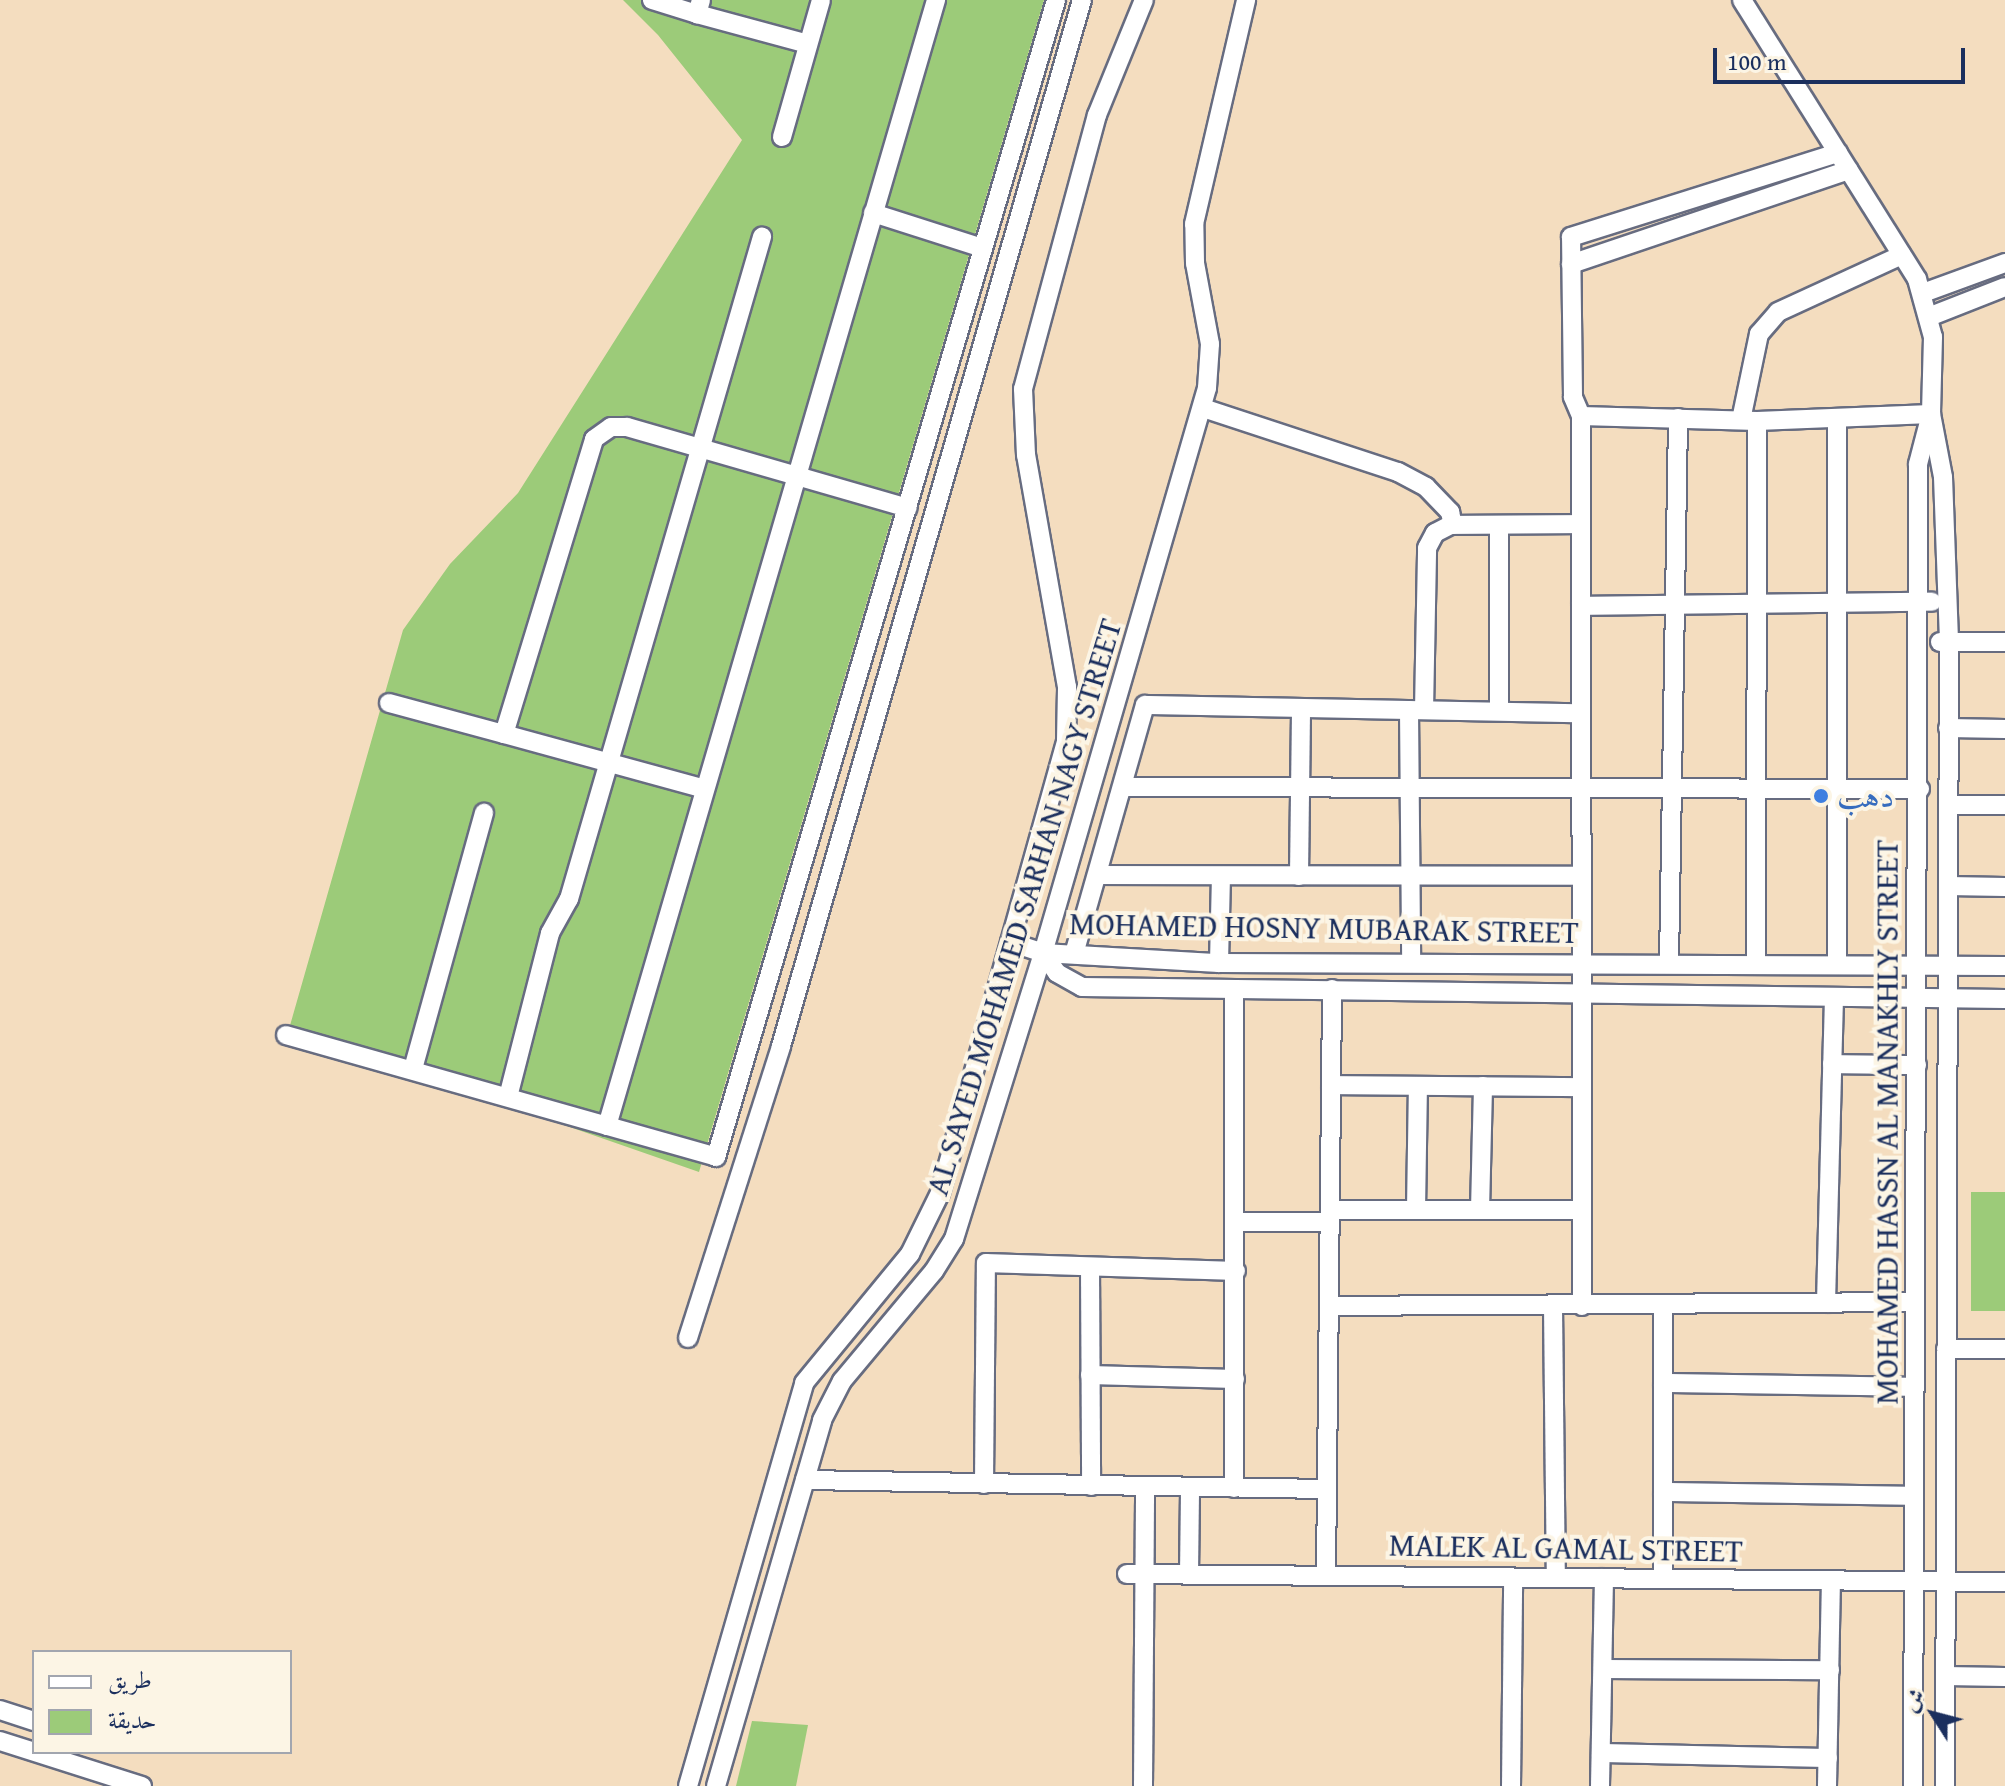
<!DOCTYPE html>
<meta charset="utf-8">
<style>
body{margin:0}
#map{position:relative;width:2005px;height:1786px;overflow:hidden;background:#f4ddbf;font-family:"Gentium Book Plus",Amiri,serif}
div>[style]{position:absolute}
.green>*{inset:0;background:#9ccb79;transform-origin:0 0}
.roads{filter:drop-shadow(2px 0 #676c80) drop-shadow(-2px 0 #676c80) drop-shadow(0 2px #676c80) drop-shadow(0 -2px #676c80)}
.minor>*{height:18px;margin:-9px;padding:0 9px;transform-origin:9px;border-radius:9px;background:#fff}
.dots>*{width:22px;height:22px;translate:-50% -50%;box-sizing:border-box;border:4px solid #fcf5e5;border-radius:50%}
span{translate:-50% -50%;white-space:nowrap;text-align:center;line-height:1.15;-webkit-text-stroke:8px #fcf5e5;paint-order:stroke}
.shop-label{font-size:32px;color:#366cbe}
.left{translate:0 -50%;text-align:left}
.street-label{font-size:32px;color:#1b2f5e}
.legend{position:absolute;left:32px;top:1650px;width:260px;height:104px;box-sizing:border-box;background:#fcf5e5;border:2px solid #a2a6af;margin:0;padding:10px 14px;list-style:none;font-size:24px;color:#1b2f5e}
.legend li{display:flex;align-items:center;gap:16px;height:40px}
.legend b{width:40px;border:2px solid #a2a6af}
.north{position:absolute;left:1893px;top:1674px;width:80px;height:80px;-webkit-text-stroke:6px #fcf5e5;paint-order:stroke;rotate:306deg;font-size:22px;font-weight:700;line-height:32px;text-align:center;color:#1b2f5e}
.north::after{content:'';display:block;margin:auto;width:28px;height:36px;background:#1b2f5e;clip-path:polygon(50% 0,100% 100%,50% 72%,0 100%)}
.scale{position:absolute;left:1713px;top:48px;width:252px;height:36px;box-sizing:border-box;border:4px solid #1b2f5e;border-top:0;padding-left:10px;font-size:24px;line-height:28px;white-space:nowrap;color:#1b2f5e;-webkit-text-stroke:6px #fcf5e5;paint-order:stroke}
</style>
<div id="map">
<div class="green">
<i style="clip-path:polygon(623px 0,1044px 0,699px 1172px,289px 1029px,403px 630px,450px 564px,518px 493px,742px 140px,658px 35px)"></i>
<i style="left:1971px;top:1192px;width:34px;height:119px"></i>
<i style="clip-path:polygon(752px 1721px,808px 1725px,796px 1786px,736px 1786px)"></i>
</div>
<div class="roads">
<div class="minor">
<i style="left:652px;top:0;width:47px;rotate:17.3deg"></i>
<i style="left:701px;top:0;width:15px;rotate:106deg"></i>
<i style="left:697px;top:14px;width:115px;rotate:15.1deg"></i>
<i style="left:1742px;top:0;width:329px;rotate:57.9deg"></i>
<i style="left:1917px;top:279px;width:60px;rotate:74.6deg"></i>
<i style="left:1933px;top:337px;width:77px;rotate:91.5deg"></i>
<i style="left:1931px;top:414px;width:64px;rotate:79.2deg"></i>
<i style="left:1943px;top:477px;width:165px;rotate:87.9deg"></i>
<i style="left:1949px;top:642px;width:1144px;rotate:90.2deg"></i>
<i style="left:782px;top:137px;width:142px;rotate:-74.1deg"></i>
<i style="left:873px;top:213px;width:115px;rotate:17.7deg"></i>
<i style="left:1571px;top:264px;width:293px;rotate:-18.7deg"></i>
<i style="left:1923px;top:293px;width:87px;rotate:-20.1deg"></i>
<i style="left:1931px;top:316px;width:79px;rotate:-21.4deg"></i>
<i style="left:1203px;top:408px;width:205px;rotate:18.2deg"></i>
<i style="left:1398px;top:472px;width:32px;rotate:28deg"></i>
<i style="left:1426px;top:487px;width:35px;rotate:46deg"></i>
<i style="left:1450px;top:512px;width:13px;rotate:77deg"></i>
<i style="left:1581px;top:416px;width:176px;rotate:1.6deg"></i>
<i style="left:1757px;top:421px;width:174px;rotate:-2.3deg"></i>
<i style="left:1837px;top:419px;width:546px;rotate:90deg"></i>
<i style="left:1741px;top:420px;width:88px;rotate:-78.2deg"></i>
<i style="left:1759px;top:334px;width:29px;rotate:-49deg"></i>
<i style="left:1778px;top:312px;width:136px;rotate:-24.7deg"></i>
<i style="left:1499px;top:525px;width:186px;rotate:90deg"></i>
<i style="left:1581px;top:606px;width:351px;rotate:-0.7deg"></i>
<i style="left:1940px;top:642px;width:65px"></i>
<i style="left:389px;top:703px;width:119px;rotate:15.1deg"></i>
<i style="left:504px;top:734px;width:308px;rotate:-73deg"></i>
<i style="left:594px;top:439px;width:21px;rotate:-35deg"></i>
<i style="left:611px;top:427px;width:16px"></i>
<i style="left:627px;top:427px;width:292px;rotate:16.1deg"></i>
<i style="left:1409px;top:710px;width:253px;rotate:89.5deg"></i>
<i style="left:1424px;top:710px;width:162px;rotate:-88.9deg"></i>
<i style="left:1427px;top:548px;width:17px;rotate:-62deg"></i>
<i style="left:1435px;top:533px;width:18px;rotate:-27deg"></i>
<i style="left:1451px;top:525px;width:130px;rotate:-0.4deg"></i>
<i style="left:1948px;top:728px;width:57px;rotate:1deg"></i>
<i style="left:504px;top:734px;width:208px;rotate:15.3deg"></i>
<i style="left:1123px;top:787px;width:797px;rotate:0.14deg"></i>
<i style="left:1948px;top:805px;width:57px"></i>
<i style="left:1098px;top:875px;width:484px;rotate:0.1deg"></i>
<i style="left:1299px;top:876px;width:168px;rotate:-89.3deg"></i>
<i style="left:1948px;top:886px;width:57px;rotate:1deg"></i>
<i style="left:1010px;top:942px;width:35px;rotate:18deg"></i>
<i style="left:1043px;top:953px;width:176px;rotate:3.3deg"></i>
<i style="left:1219px;top:963px;width:786px;rotate:0.22deg"></i>
<i style="left:1043px;top:953px;width:24px;rotate:55deg"></i>
<i style="left:1057px;top:973px;width:29px;rotate:29deg"></i>
<i style="left:1082px;top:987px;width:923px;rotate:0.74deg"></i>
<i style="left:1074px;top:954px;width:259px;rotate:-74.1deg"></i>
<i style="left:1145px;top:705px;width:436px;rotate:1.1deg"></i>
<i style="left:1219px;top:963px;width:87px;rotate:-88.7deg"></i>
<i style="left:1669px;top:963px;width:545px;rotate:-89.05deg"></i>
<i style="left:1756px;top:964px;width:543px;rotate:-89.89deg"></i>
<i style="left:1234px;top:990px;width:498px;rotate:90deg"></i>
<i style="left:286px;top:1035px;width:447px;rotate:15.8deg"></i>
<i style="left:716px;top:1157px;width:1206px;rotate:-73.62deg"></i>
<i style="left:1832px;top:1064px;width:85px;rotate:0.7deg"></i>
<i style="left:413px;top:1069px;width:266px;rotate:-74.5deg"></i>
<i style="left:1331px;top:1085px;width:251px;rotate:0.5deg"></i>
<i style="left:508px;top:1097px;width:169px;rotate:-75.6deg"></i>
<i style="left:550px;top:933px;width:39px;rotate:-61deg"></i>
<i style="left:569px;top:899px;width:690px;rotate:-73.75deg"></i>
<i style="left:607px;top:1126px;width:1173px;rotate:-73.71deg"></i>
<i style="left:1330px;top:1210px;width:252px"></i>
<i style="left:1416px;top:1210px;width:124px;rotate:-89.1deg"></i>
<i style="left:1480px;top:1210px;width:124px;rotate:-88.6deg"></i>
<i style="left:1237px;top:1222px;width:93px"></i>
<i style="left:1090px;top:1268px;width:218px;rotate:89.7deg"></i>
<i style="left:1826px;top:1303px;width:305px;rotate:-88.5deg"></i>
<i style="left:1663px;top:1304px;width:275px;rotate:90deg"></i>
<i style="left:1329px;top:1306px;width:586px;rotate:-0.39deg"></i>
<i style="left:1553px;top:1306px;width:272px;rotate:89.4deg"></i>
<i style="left:1582px;top:1306px;width:890px;rotate:-90.06deg"></i>
<i style="left:1581px;top:416px;width:21px;rotate:-113deg"></i>
<i style="left:1573px;top:397px;width:160px;rotate:-90.7deg"></i>
<i style="left:1571px;top:237px;width:280px;rotate:-17.5deg"></i>
<i style="left:688px;top:1338px;width:306px;rotate:-72.3deg"></i>
<i style="left:781px;top:1046px;width:1088px;rotate:-73.95deg"></i>
<i style="left:1946px;top:1349px;width:59px"></i>
<i style="left:1090px;top:1375px;width:145px;rotate:1.6deg"></i>
<i style="left:1663px;top:1383px;width:251px;rotate:0.9deg"></i>
<i style="left:805px;top:1480px;width:522px;rotate:0.99deg"></i>
<i style="left:984px;top:1484px;width:221px;rotate:-89.5deg"></i>
<i style="left:986px;top:1263px;width:250px;rotate:1.8deg"></i>
<i style="left:1663px;top:1492px;width:251px;rotate:0.9deg"></i>
<i style="left:1127px;top:1574px;width:878px;rotate:0.52deg"></i>
<i style="left:1189px;top:1574px;width:87px;rotate:-89.3deg"></i>
<i style="left:1326px;top:1576px;width:587px;rotate:-89.41deg"></i>
<i style="left:1603px;top:1669px;width:227px;rotate:0.3deg"></i>
<i style="left:1945px;top:1676px;width:60px;rotate:1deg"></i>
<i style="left:0;top:1710px;width:36px;rotate:18deg"></i>
<i style="left:0;top:1741px;width:149px;rotate:17.6deg"></i>
<i style="left:1601px;top:1753px;width:227px;rotate:1.3deg"></i>
<i style="left:688px;top:1786px;width:419px;rotate:-73.9deg"></i>
<i style="left:804px;top:1383px;width:167px;rotate:-50.6deg"></i>
<i style="left:910px;top:1254px;width:68px;rotate:-63.8deg"></i>
<i style="left:940px;top:1193px;width:469px;rotate:-74.4deg"></i>
<i style="left:1066px;top:741px;width:54px;rotate:-88.9deg"></i>
<i style="left:1067px;top:687px;width:236px;rotate:-100deg"></i>
<i style="left:1026px;top:455px;width:66px;rotate:-92.6deg"></i>
<i style="left:1023px;top:389px;width:284px;rotate:-74.9deg"></i>
<i style="left:1097px;top:115px;width:124px;rotate:-67.8deg"></i>
<i style="left:716px;top:1786px;width:381px;rotate:-73.8deg"></i>
<i style="left:822px;top:1420px;width:44px;rotate:-62.9deg"></i>
<i style="left:842px;top:1381px;width:143px;rotate:-50.1deg"></i>
<i style="left:934px;top:1271px;width:38px;rotate:-58deg"></i>
<i style="left:954px;top:1239px;width:300px;rotate:-72.7deg"></i>
<i style="left:1043px;top:953px;width:588px;rotate:-73.81deg"></i>
<i style="left:1207px;top:388px;width:44px;rotate:-86.1deg"></i>
<i style="left:1210px;top:344px;width:82px;rotate:-100.5deg"></i>
<i style="left:1195px;top:263px;width:39px;rotate:-91deg"></i>
<i style="left:1194px;top:224px;width:230px;rotate:-76.9deg"></i>
<i style="left:1143px;top:1786px;width:299px;rotate:-89.6deg"></i>
<i style="left:1511px;top:1786px;width:208px;rotate:-89.4deg"></i>
<i style="left:1600px;top:1786px;width:208px;rotate:-88.9deg"></i>
<i style="left:1827px;top:1786px;width:205px;rotate:-88.9deg"></i>
<i style="left:1913px;top:1786px;width:1322px;rotate:-89.78deg"></i>
<i style="left:1918px;top:464px;width:52px;rotate:-75.4deg"></i>
</div>
</div>
<div class="dots">
<i style="left:1821px;top:796px;background:#3f7fe0"></i>
</div>
<div class="shop-label">
<span class="left" style="left:1837px;top:796px">دهب</span>
</div>
<div class="street-label">
<span style="left:1024px;top:907px;rotate:-73deg">AL SAYED MOHAMED SARHAN NAGY STREET</span>
<span style="left:1324px;top:928px;rotate:1deg">MOHAMED HOSNY MUBARAK STREET</span>
<span style="left:1887px;top:1122px;rotate:-90deg">MOHAMED HASSN AL MANAKHLY STREET</span>
<span style="left:1566px;top:1548px;rotate:1deg">MALEK AL GAMAL STREET</span>
</div>
<ul class="legend">
<li><b style="height:10px;background:#fff"></b>طريق</li>
<li><b style="height:22px;background:#9ccb79"></b>حديقة</li>
</ul>
<div class="north">ش</div>
<div class="scale">100 m</div>
</div>
